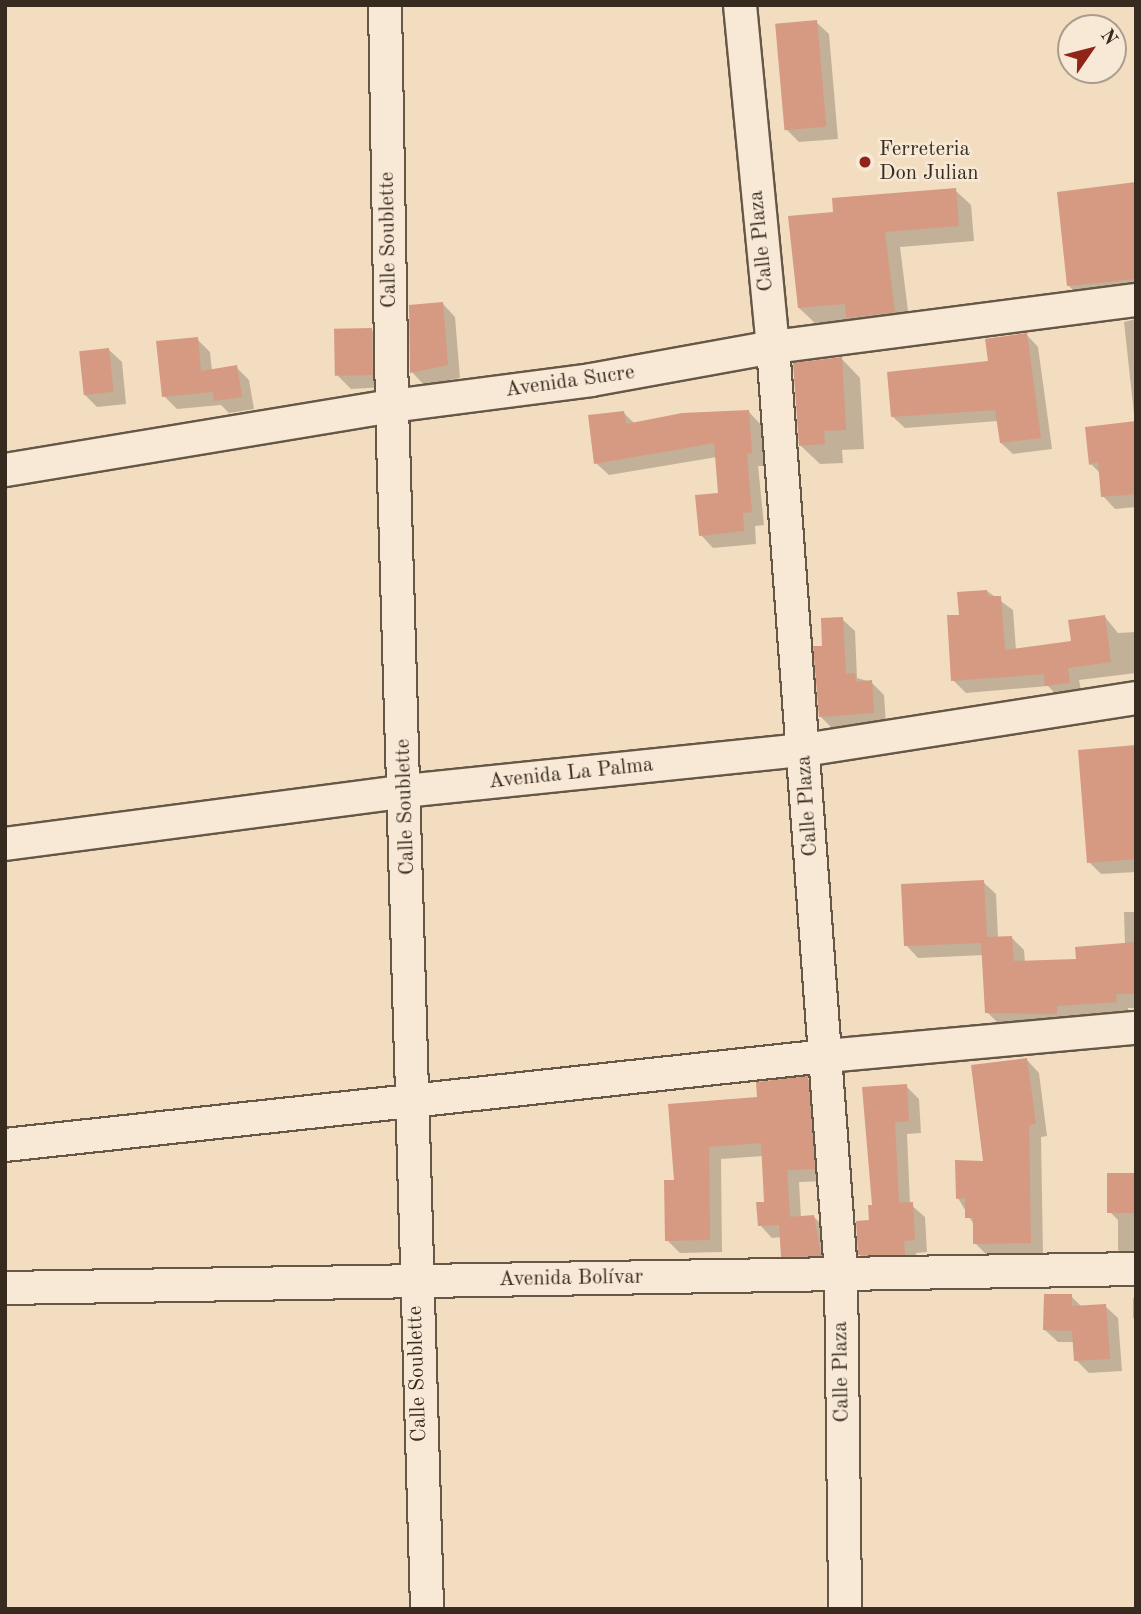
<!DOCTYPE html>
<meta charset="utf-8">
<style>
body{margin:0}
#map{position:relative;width:1141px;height:1614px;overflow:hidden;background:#f3ddc0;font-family:"Old Standard TT",serif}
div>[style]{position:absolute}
.shadow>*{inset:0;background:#0003;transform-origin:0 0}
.building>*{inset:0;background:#d59a81;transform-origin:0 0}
.roads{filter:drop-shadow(2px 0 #665747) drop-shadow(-2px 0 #665747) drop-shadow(0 2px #665747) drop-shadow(0 -2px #665747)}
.street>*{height:32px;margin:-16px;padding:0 16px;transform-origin:16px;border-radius:16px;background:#f7e9d6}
.dots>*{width:19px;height:19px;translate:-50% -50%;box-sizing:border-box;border:4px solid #f7e9d6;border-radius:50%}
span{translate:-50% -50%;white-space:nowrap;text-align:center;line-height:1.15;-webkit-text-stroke:5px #f7e9d6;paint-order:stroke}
.poi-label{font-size:21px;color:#372a1f}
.left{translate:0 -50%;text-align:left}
.street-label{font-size:21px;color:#372a1f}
.frame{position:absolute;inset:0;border:7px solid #372a1f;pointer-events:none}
.north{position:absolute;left:1057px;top:14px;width:70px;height:70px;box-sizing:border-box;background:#f7e9d6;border:2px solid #aa9d8d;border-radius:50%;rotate:55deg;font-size:19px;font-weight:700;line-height:28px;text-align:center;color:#372a1f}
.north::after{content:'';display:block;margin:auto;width:24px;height:32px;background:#8f2418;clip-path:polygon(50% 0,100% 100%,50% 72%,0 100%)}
</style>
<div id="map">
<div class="shadow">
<i style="clip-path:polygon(816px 22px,829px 34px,838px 139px,799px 142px,786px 129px)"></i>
<i style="clip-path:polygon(1136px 184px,1136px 296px,1081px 298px,1068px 285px)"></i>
<i style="clip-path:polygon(955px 190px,971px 205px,974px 241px,900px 247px,910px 327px,864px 333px,851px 320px,815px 323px,799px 308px,835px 214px)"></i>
<i style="clip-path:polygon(443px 304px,455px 317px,460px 378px,424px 385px,412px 372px)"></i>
<i style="clip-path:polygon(1136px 319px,1136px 507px,1115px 509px,1103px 496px,1101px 474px,1091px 464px,1135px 423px,1124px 322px)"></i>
<i style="clip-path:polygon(372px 330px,384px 343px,385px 387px,351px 389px,338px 376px)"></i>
<i style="clip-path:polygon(1027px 335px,1038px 347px,1052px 449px,1013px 454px,1001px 443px,998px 421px,905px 428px,893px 417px,990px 362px)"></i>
<i style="clip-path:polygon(197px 339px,210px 352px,212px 371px,236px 367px,249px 380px,254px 409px,229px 413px,221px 405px,177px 409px,164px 396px)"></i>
<i style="clip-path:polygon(109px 350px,122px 362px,126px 404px,97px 407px,84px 394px)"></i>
<i style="clip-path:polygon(841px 358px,860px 378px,864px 449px,842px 450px,843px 463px,820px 464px,800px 445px)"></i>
<i style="clip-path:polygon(623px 412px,635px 424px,749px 412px,761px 425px,764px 466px,758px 466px,764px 525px,755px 526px,756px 544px,713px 548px,701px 535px,720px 494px,717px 457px,609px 475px,596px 463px)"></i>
<i style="clip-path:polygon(987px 591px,1013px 610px,1016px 650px,1073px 642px,1105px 617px,1118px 633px,1136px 632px,1136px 673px,1079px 680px,1082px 695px,1060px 698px,1048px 686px,966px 693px,953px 680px,961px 616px)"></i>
<i style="clip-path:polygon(842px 619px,855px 631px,857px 678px,871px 682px,884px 695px,886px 725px,833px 729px,820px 716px,824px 647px)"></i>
<i style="clip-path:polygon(1136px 747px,1136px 872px,1101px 874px,1089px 862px)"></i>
<i style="clip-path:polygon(983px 882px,996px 894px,998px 938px,1012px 938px,1024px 950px,1025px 963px,1078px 960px,1125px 945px,1124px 912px,1136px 912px,1136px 1008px,1128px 1008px,1128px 1014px,1068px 1018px,1068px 1026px,999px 1024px,987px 1012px,984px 955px,918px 958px,906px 945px)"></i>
<i style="clip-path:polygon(1027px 1060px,1039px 1073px,1047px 1136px,1041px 1137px,1043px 1255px,988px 1256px,975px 1243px,974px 1225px,958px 1198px,985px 1163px)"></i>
<i style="clip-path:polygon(807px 1078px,820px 1091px,827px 1181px,799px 1182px,801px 1218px,814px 1217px,827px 1230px,833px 1268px,796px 1269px,783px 1256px,782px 1237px,772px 1238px,760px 1225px,766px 1203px,763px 1156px,721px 1159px,722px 1252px,680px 1253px,667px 1240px,676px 1182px,669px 1105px,759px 1099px)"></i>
<i style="clip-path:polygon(906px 1086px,919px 1099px,921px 1133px,907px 1134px,910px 1204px,925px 1217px,927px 1252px,916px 1253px,917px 1267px,873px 1267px,860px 1255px,874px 1207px,864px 1089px)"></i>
<i style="clip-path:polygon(1134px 1099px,1136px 1099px,1136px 1263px,1118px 1250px,1118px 1220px,1110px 1212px,1134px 1175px)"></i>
<i style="clip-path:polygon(1071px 1296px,1082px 1307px,1105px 1306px,1118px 1318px,1122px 1371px,1089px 1373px,1076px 1360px,1075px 1342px,1058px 1342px,1045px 1330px)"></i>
<i style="left:1133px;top:1298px;width:3px;height:20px"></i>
</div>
<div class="building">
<i style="left:817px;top:20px;width:107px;height:42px;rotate:85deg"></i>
<i style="clip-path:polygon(1136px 182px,1136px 279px,1067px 286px,1057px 192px)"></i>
<i style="clip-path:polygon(956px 188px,959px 226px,885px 232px,895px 312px,846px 318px,845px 304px,798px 308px,788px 216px,833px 212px,832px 198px)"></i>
<i style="clip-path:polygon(443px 302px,448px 365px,410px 373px,409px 305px)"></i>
<i style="left:372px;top:328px;width:47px;height:38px;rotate:89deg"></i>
<i style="clip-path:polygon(1027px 333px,1041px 438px,1000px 443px,995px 410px,891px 417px,887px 372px,988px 361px,985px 339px)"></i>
<i style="clip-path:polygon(198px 337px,201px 371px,237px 365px,242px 397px,214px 401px,213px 392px,162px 397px,156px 341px)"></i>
<i style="left:109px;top:348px;width:44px;height:30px;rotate:84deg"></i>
<i style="clip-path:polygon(842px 357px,846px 430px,824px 431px,825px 444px,799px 446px,793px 363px)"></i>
<i style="clip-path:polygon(749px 410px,752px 453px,747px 454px,752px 512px,743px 513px,744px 531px,699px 536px,695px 495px,718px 493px,714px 443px,594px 464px,588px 415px,624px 411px,626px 424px,682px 413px)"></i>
<i style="clip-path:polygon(1136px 421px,1136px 494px,1101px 497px,1098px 462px,1089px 465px,1085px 427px)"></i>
<i style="clip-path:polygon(987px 590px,988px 596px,1001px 596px,1005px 650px,1071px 641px,1068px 620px,1105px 615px,1111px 662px,1068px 668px,1070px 683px,1045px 686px,1044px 674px,951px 681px,947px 615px,959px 615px,957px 592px)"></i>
<i style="clip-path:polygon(843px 617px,846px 674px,855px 673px,856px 682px,872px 680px,874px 713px,819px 717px,813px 646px,822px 646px,821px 618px)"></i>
<i style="clip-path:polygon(1136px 745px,1136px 859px,1087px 863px,1078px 750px)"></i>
<i style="clip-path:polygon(984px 880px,987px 937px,1012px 936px,1014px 961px,1076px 959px,1075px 947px,1136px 942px,1136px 994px,1116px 994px,1117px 1002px,1057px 1006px,1057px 1014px,985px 1013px,981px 943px,904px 946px,901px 884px)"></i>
<i style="clip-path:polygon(1027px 1058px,1036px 1124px,1029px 1125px,1031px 1243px,973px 1244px,973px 1218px,965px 1218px,965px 1198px,956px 1199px,955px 1160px,983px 1161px,971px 1065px)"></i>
<i style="clip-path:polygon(808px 1076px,815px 1169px,787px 1170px,790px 1217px,814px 1215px,821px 1256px,781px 1257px,779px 1225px,758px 1226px,756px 1202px,764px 1202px,761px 1143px,709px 1147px,710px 1240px,665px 1241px,664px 1180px,674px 1180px,668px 1104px,757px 1097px,756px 1082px)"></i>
<i style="clip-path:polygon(907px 1084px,909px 1121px,895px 1122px,899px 1203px,913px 1202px,915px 1240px,904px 1241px,905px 1255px,858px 1255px,856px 1221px,869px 1220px,868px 1205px,872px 1205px,862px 1087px)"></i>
<i style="left:1136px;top:1173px;width:40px;height:29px;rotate:90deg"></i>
<i style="clip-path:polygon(1044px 1294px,1072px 1294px,1072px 1306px,1106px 1304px,1110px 1359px,1074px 1361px,1072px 1331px,1043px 1330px)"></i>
</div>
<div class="roads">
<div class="street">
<i style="left:385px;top:5px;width:401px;rotate:89deg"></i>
<i style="left:392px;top:406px;width:1204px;rotate:88.33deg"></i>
<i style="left:740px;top:5px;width:344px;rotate:84.5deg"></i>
<i style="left:773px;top:347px;width:928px;rotate:85.8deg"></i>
<i style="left:841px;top:1273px;width:336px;rotate:89.3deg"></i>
<i style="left:5px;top:470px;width:392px;rotate:-9.4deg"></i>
<i style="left:392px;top:406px;width:201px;rotate:-7.4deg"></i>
<i style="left:591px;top:380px;width:185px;rotate:-10.3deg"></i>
<i style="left:773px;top:347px;width:366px;rotate:-7.4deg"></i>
<i style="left:5px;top:844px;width:403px;rotate:-7.5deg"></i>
<i style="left:405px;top:791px;width:401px;rotate:-5.9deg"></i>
<i style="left:804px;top:750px;width:336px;rotate:-8.9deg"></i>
<i style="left:5px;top:1145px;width:826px;rotate:-6.19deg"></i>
<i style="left:826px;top:1056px;width:311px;rotate:-5.2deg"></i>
<i style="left:5px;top:1288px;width:1131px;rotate:-0.96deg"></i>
</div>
</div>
<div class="dots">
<i style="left:865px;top:162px;background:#8f2418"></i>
</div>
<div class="poi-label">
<span class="left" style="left:879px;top:162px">Ferreteria<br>Don Julian</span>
</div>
<div class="street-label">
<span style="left:389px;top:240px;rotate:-91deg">Calle Soublette</span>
<span style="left:762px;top:241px;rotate:-96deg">Calle Plaza</span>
<span style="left:570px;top:382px;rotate:-8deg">Avenida Sucre</span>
<span style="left:571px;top:774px;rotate:-6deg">Avenida La Palma</span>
<span style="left:808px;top:806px;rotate:-94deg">Calle Plaza</span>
<span style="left:406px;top:807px;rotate:-92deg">Calle Soublette</span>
<span style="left:571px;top:1279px;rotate:-1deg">Avenida Bolívar</span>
<span style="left:842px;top:1372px;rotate:-91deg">Calle Plaza</span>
<span style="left:418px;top:1374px;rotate:-92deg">Calle Soublette</span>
</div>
<div class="frame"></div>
<div class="north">N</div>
</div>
